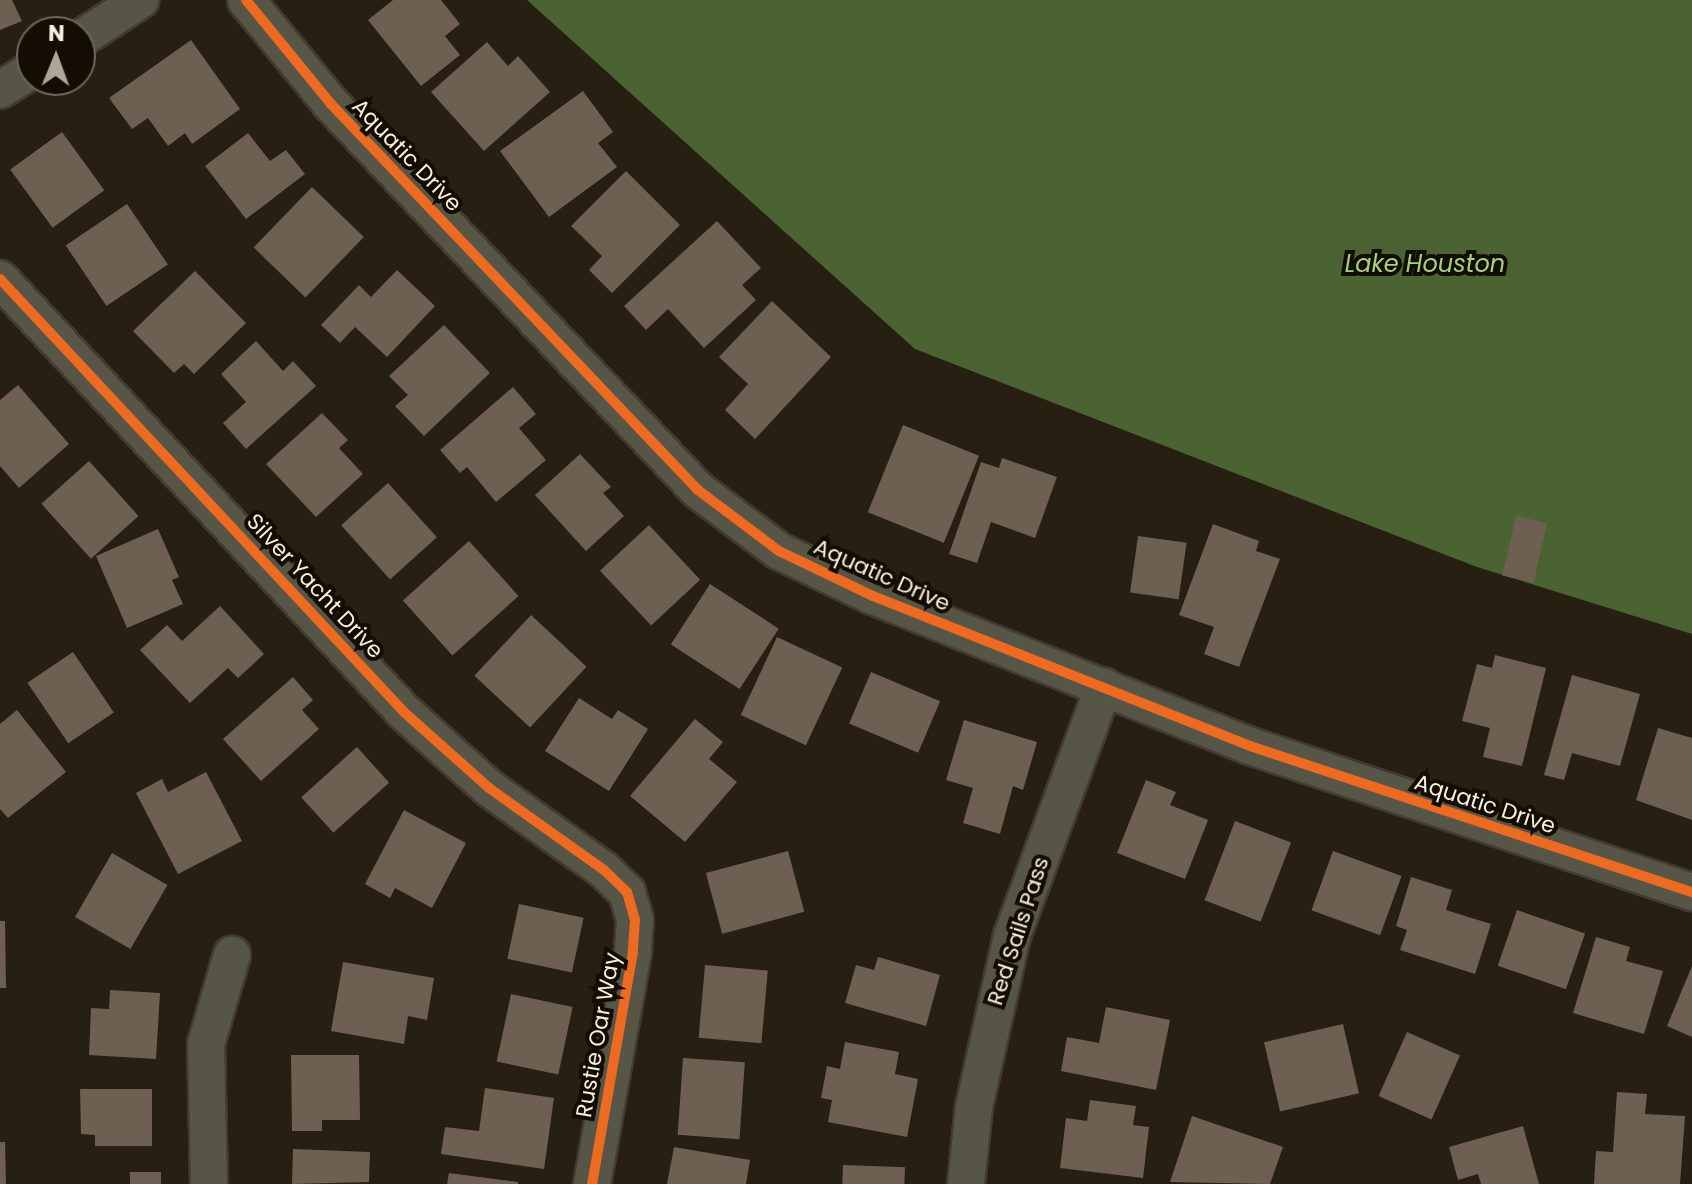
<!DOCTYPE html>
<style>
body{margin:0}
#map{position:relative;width:1692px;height:1184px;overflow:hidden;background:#271f12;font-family:Poppins,sans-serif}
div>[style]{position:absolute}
.water>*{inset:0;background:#4b6333}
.building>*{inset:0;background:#6e5f53;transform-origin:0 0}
.roads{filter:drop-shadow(2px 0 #423b30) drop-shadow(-2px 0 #423b30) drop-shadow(0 2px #423b30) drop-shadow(0 -2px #423b30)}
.minor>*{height:36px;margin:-18px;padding:0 18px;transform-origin:18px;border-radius:18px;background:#575546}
.cycleway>*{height:10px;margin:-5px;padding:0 5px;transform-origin:5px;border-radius:5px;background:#ed6a23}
span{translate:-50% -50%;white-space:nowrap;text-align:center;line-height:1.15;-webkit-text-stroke:8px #130d04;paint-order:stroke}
.street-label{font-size:22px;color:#f7eedf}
.water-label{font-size:24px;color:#a6d082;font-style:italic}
.north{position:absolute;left:16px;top:16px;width:80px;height:80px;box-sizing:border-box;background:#130d04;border:2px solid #6e675c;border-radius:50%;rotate:1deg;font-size:22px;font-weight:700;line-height:32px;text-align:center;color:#f7eedf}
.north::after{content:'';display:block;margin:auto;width:28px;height:36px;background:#aea697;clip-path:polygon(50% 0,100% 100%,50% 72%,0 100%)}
</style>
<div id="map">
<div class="water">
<i style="clip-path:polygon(527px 0,1692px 0,1692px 634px,1477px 567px,915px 349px)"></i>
</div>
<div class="building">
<i style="clip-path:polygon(0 0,12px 0,22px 21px,0 30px)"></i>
<i style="clip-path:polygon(393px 0,441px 0,460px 24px,445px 36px,460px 55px,421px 86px,368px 20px)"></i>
<i style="clip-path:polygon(191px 40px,240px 109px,192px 144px,185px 133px,168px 146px,148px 118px,132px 129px,109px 98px)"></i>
<i style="clip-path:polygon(487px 42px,508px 66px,518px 56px,550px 92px,484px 151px,431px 92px)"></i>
<i style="clip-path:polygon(583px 91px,613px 132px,598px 143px,617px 167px,549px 217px,500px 151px)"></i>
<i style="left:62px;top:132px;width:72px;height:64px;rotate:54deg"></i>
<i style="clip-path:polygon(248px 133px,270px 161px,286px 150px,305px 174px,246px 219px,205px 166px)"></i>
<i style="clip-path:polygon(626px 171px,680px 225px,612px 293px,589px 270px,602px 256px,571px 226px)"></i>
<i style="left:312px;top:187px;width:72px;height:84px;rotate:44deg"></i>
<i style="left:127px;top:204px;width:73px;height:74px;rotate:56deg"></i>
<i style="clip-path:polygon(717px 221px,761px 268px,742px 285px,756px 300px,704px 348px,668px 309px,646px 330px,624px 306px)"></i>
<i style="clip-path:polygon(397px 270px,435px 306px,387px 357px,355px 327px,340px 343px,321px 325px,359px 285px,371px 297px)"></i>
<i style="clip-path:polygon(195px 271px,246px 323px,194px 374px,184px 364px,174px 373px,133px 331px)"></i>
<i style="clip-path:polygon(772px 301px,831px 357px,755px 439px,725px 410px,748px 384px,719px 357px)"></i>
<i style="clip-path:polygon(444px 325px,490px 373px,424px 436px,395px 406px,408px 395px,389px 376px)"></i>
<i style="clip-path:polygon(256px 341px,283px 371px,293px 361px,316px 386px,246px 449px,223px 423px,246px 402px,221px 374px)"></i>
<i style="clip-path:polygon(18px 385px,69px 444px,19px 488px,0 466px,0 400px)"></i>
<i style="clip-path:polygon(513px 387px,536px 414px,519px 428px,546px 460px,496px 502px,467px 467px,460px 473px,440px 450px)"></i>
<i style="clip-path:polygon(322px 413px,348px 440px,339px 448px,363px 474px,316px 517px,266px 464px)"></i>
<i style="left:903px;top:425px;width:82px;height:94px;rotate:22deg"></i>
<i style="clip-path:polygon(580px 454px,611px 487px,603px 493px,624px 516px,586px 551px,535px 495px)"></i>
<i style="clip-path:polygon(1002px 458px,1057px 477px,1035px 538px,991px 522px,977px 563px,949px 554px,981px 462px,999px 468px)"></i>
<i style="left:89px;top:461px;width:74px;height:64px;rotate:48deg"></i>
<i style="left:388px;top:483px;width:73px;height:63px;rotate:48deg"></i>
<i style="left:1516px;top:516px;width:32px;height:61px;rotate:13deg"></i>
<i style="clip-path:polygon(1213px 524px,1259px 541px,1256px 551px,1280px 559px,1239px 667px,1204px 654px,1214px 627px,1179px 615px)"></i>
<i style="left:649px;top:525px;width:75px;height:67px;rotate:47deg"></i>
<i style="clip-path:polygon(158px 529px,179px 577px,172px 580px,183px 604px,127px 628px,96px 556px)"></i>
<i style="left:1138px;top:536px;width:49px;height:57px;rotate:8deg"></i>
<i style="left:469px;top:541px;width:74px;height:89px;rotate:48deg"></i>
<i style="left:710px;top:584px;width:82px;height:72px;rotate:33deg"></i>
<i style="clip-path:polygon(220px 606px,264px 654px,238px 678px,228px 668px,190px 703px,140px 650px,167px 625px,182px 641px)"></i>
<i style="left:531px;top:615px;width:76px;height:83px;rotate:43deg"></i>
<i style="left:777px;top:637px;width:72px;height:86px;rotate:25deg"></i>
<i style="left:73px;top:652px;width:73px;height:55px;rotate:56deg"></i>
<i style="clip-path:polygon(1495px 655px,1546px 668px,1522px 766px,1483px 757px,1490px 728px,1462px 721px,1477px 664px,1492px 668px)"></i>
<i style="left:871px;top:672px;width:75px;height:56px;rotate:23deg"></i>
<i style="clip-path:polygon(1572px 675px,1640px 694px,1620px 766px,1572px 753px,1564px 780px,1544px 775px)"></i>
<i style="clip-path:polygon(293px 677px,313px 700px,302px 710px,319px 729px,261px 781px,223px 739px)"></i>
<i style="clip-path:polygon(579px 698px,612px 719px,618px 710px,648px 729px,609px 791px,545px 751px)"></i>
<i style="clip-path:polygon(17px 710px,66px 772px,8px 818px,0 809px,0 724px)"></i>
<i style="clip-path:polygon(695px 719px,723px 742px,709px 759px,737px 782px,685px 842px,630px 796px)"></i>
<i style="clip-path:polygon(964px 720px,1037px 742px,1023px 790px,1013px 786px,1000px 834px,963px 823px,973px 788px,946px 780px)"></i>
<i style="clip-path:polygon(1658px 728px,1692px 738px,1692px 820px,1636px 800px)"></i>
<i style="left:357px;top:747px;width:48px;height:75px;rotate:48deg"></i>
<i style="clip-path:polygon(206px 772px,242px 841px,178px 874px,136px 793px,162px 779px,168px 792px)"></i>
<i style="clip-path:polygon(1146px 780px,1176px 792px,1170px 805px,1208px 820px,1185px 879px,1117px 853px)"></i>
<i style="clip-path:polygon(404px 810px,466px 843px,432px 908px,395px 888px,390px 898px,365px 884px)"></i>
<i style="left:1235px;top:821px;width:60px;height:85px;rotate:21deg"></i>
<i style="left:788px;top:851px;width:63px;height:85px;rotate:75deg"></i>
<i style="left:1333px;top:851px;width:73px;height:63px;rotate:20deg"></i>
<i style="left:112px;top:853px;width:64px;height:74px;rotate:30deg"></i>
<i style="clip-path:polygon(1411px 877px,1452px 890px,1446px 910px,1491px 924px,1475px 974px,1400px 950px,1407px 930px,1396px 926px)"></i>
<i style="left:519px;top:904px;width:66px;height:56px;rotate:12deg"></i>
<i style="left:1517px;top:910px;width:72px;height:59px;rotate:19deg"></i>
<i style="clip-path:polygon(0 921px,5px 921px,6px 988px,0 988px)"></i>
<i style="clip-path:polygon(1596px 937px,1630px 947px,1626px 961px,1663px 971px,1644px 1034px,1573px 1013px)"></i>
<i style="clip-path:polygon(878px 957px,940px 975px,926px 1026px,845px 1003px,856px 965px,874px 970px)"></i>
<i style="clip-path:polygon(343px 962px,434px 978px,427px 1020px,408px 1016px,404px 1044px,331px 1031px)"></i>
<i style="left:705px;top:965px;width:63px;height:73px;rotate:5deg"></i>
<i style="clip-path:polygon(1692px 966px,1692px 1037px,1667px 1026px)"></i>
<i style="clip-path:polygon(110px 990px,160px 993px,156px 1059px,89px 1055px,91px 1008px,109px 1009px)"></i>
<i style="left:511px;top:994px;width:63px;height:69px;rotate:12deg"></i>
<i style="clip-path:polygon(1106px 1007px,1170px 1020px,1156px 1090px,1061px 1071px,1067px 1037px,1099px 1043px)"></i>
<i style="left:1343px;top:1024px;width:71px;height:81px;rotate:77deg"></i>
<i style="left:1407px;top:1032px;width:58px;height:70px;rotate:24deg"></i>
<i style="clip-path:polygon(845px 1042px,899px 1052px,895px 1074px,918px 1079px,907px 1137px,828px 1122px,832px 1100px,821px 1098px,827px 1066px,840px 1069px)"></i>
<i style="clip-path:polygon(291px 1055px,359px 1055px,360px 1120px,322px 1120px,322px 1131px,292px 1131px)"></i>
<i style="left:683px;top:1058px;width:62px;height:77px;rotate:4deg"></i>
<i style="clip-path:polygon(485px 1088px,554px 1098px,544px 1169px,441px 1154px,445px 1127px,479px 1131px)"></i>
<i style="clip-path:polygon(80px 1089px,152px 1089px,152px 1146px,95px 1146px,95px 1135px,81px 1134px)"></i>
<i style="clip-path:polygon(1617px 1092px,1647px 1094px,1645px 1114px,1685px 1116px,1680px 1184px,1594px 1184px,1596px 1151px,1613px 1152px)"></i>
<i style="clip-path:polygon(1090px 1100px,1136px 1106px,1133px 1125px,1149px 1127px,1143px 1178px,1060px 1168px,1066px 1118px,1087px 1121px)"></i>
<i style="clip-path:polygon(1192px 1116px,1283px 1147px,1270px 1184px,1170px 1182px)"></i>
<i style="clip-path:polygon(1523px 1126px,1539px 1184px,1481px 1184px,1478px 1174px,1458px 1180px,1449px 1147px)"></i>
<i style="clip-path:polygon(0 1142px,5px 1142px,6px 1184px,0 1184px)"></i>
<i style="clip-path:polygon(674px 1147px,750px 1160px,746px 1184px,667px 1184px)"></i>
<i style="clip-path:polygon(293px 1149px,370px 1152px,369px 1182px,292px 1184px)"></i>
<i style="left:843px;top:1165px;width:62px;height:19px;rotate:2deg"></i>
<i style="left:130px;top:1172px;width:31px;height:12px"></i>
<i style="clip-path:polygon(449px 1173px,518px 1182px,518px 1184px,447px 1184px)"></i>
</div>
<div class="roads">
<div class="minor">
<i style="left:246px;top:0;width:134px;rotate:50.7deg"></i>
<i style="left:331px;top:104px;width:533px;rotate:46.45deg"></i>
<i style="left:698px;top:490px;width:101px;rotate:37deg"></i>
<i style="left:779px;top:551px;width:104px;rotate:25.6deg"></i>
<i style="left:873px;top:596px;width:406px;rotate:21.7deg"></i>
<i style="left:1250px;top:746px;width:465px;rotate:18.3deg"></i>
<i style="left:80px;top:39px;width:72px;rotate:-33deg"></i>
<i style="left:0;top:90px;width:38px;rotate:-32deg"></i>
<i style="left:0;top:279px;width:592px;rotate:46.98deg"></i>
<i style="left:404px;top:712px;width:114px;rotate:41.8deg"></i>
<i style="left:489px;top:788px;width:141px;rotate:35.5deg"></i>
<i style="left:604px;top:870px;width:32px;rotate:44deg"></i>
<i style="left:627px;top:892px;width:29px;rotate:74deg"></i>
<i style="left:635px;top:920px;width:32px;rotate:94deg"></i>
<i style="left:633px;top:952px;width:236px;rotate:100deg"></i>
<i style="left:209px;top:1184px;width:140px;rotate:-91.2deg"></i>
<i style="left:206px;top:1044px;width:93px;rotate:-73.7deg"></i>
<i style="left:966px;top:1184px;width:77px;rotate:-84.1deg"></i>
<i style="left:974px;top:1107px;width:175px;rotate:-77.5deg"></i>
<i style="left:1012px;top:936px;width:266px;rotate:-69.8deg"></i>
</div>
</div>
<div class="cycleway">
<i style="left:246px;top:0;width:134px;rotate:50.7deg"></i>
<i style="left:331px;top:104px;width:533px;rotate:46.45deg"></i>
<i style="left:698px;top:490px;width:101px;rotate:37deg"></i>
<i style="left:779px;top:551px;width:104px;rotate:25.6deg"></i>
<i style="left:873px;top:596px;width:406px;rotate:21.7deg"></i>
<i style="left:1250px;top:746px;width:465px;rotate:18.3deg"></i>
<i style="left:0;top:279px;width:592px;rotate:46.98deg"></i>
<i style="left:404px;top:712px;width:114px;rotate:41.8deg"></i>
<i style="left:489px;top:788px;width:141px;rotate:35.5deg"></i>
<i style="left:604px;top:870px;width:32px;rotate:44deg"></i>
<i style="left:627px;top:892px;width:29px;rotate:74deg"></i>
<i style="left:635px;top:920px;width:32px;rotate:94deg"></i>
<i style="left:633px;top:952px;width:236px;rotate:100deg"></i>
</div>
<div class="street-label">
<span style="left:407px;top:155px;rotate:46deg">Aquatic Drive</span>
<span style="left:882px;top:575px;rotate:24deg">Aquatic Drive</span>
<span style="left:315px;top:586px;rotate:47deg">Silver Yacht Drive</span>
<span style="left:1485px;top:804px;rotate:18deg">Aquatic Drive</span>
<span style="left:1018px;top:931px;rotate:-72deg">Red Sails Pass</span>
<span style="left:598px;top:1035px;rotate:-80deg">Rustie Oar Way</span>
</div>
<div class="water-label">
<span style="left:1425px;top:264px">Lake Houston</span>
</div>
<div class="north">N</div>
</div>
